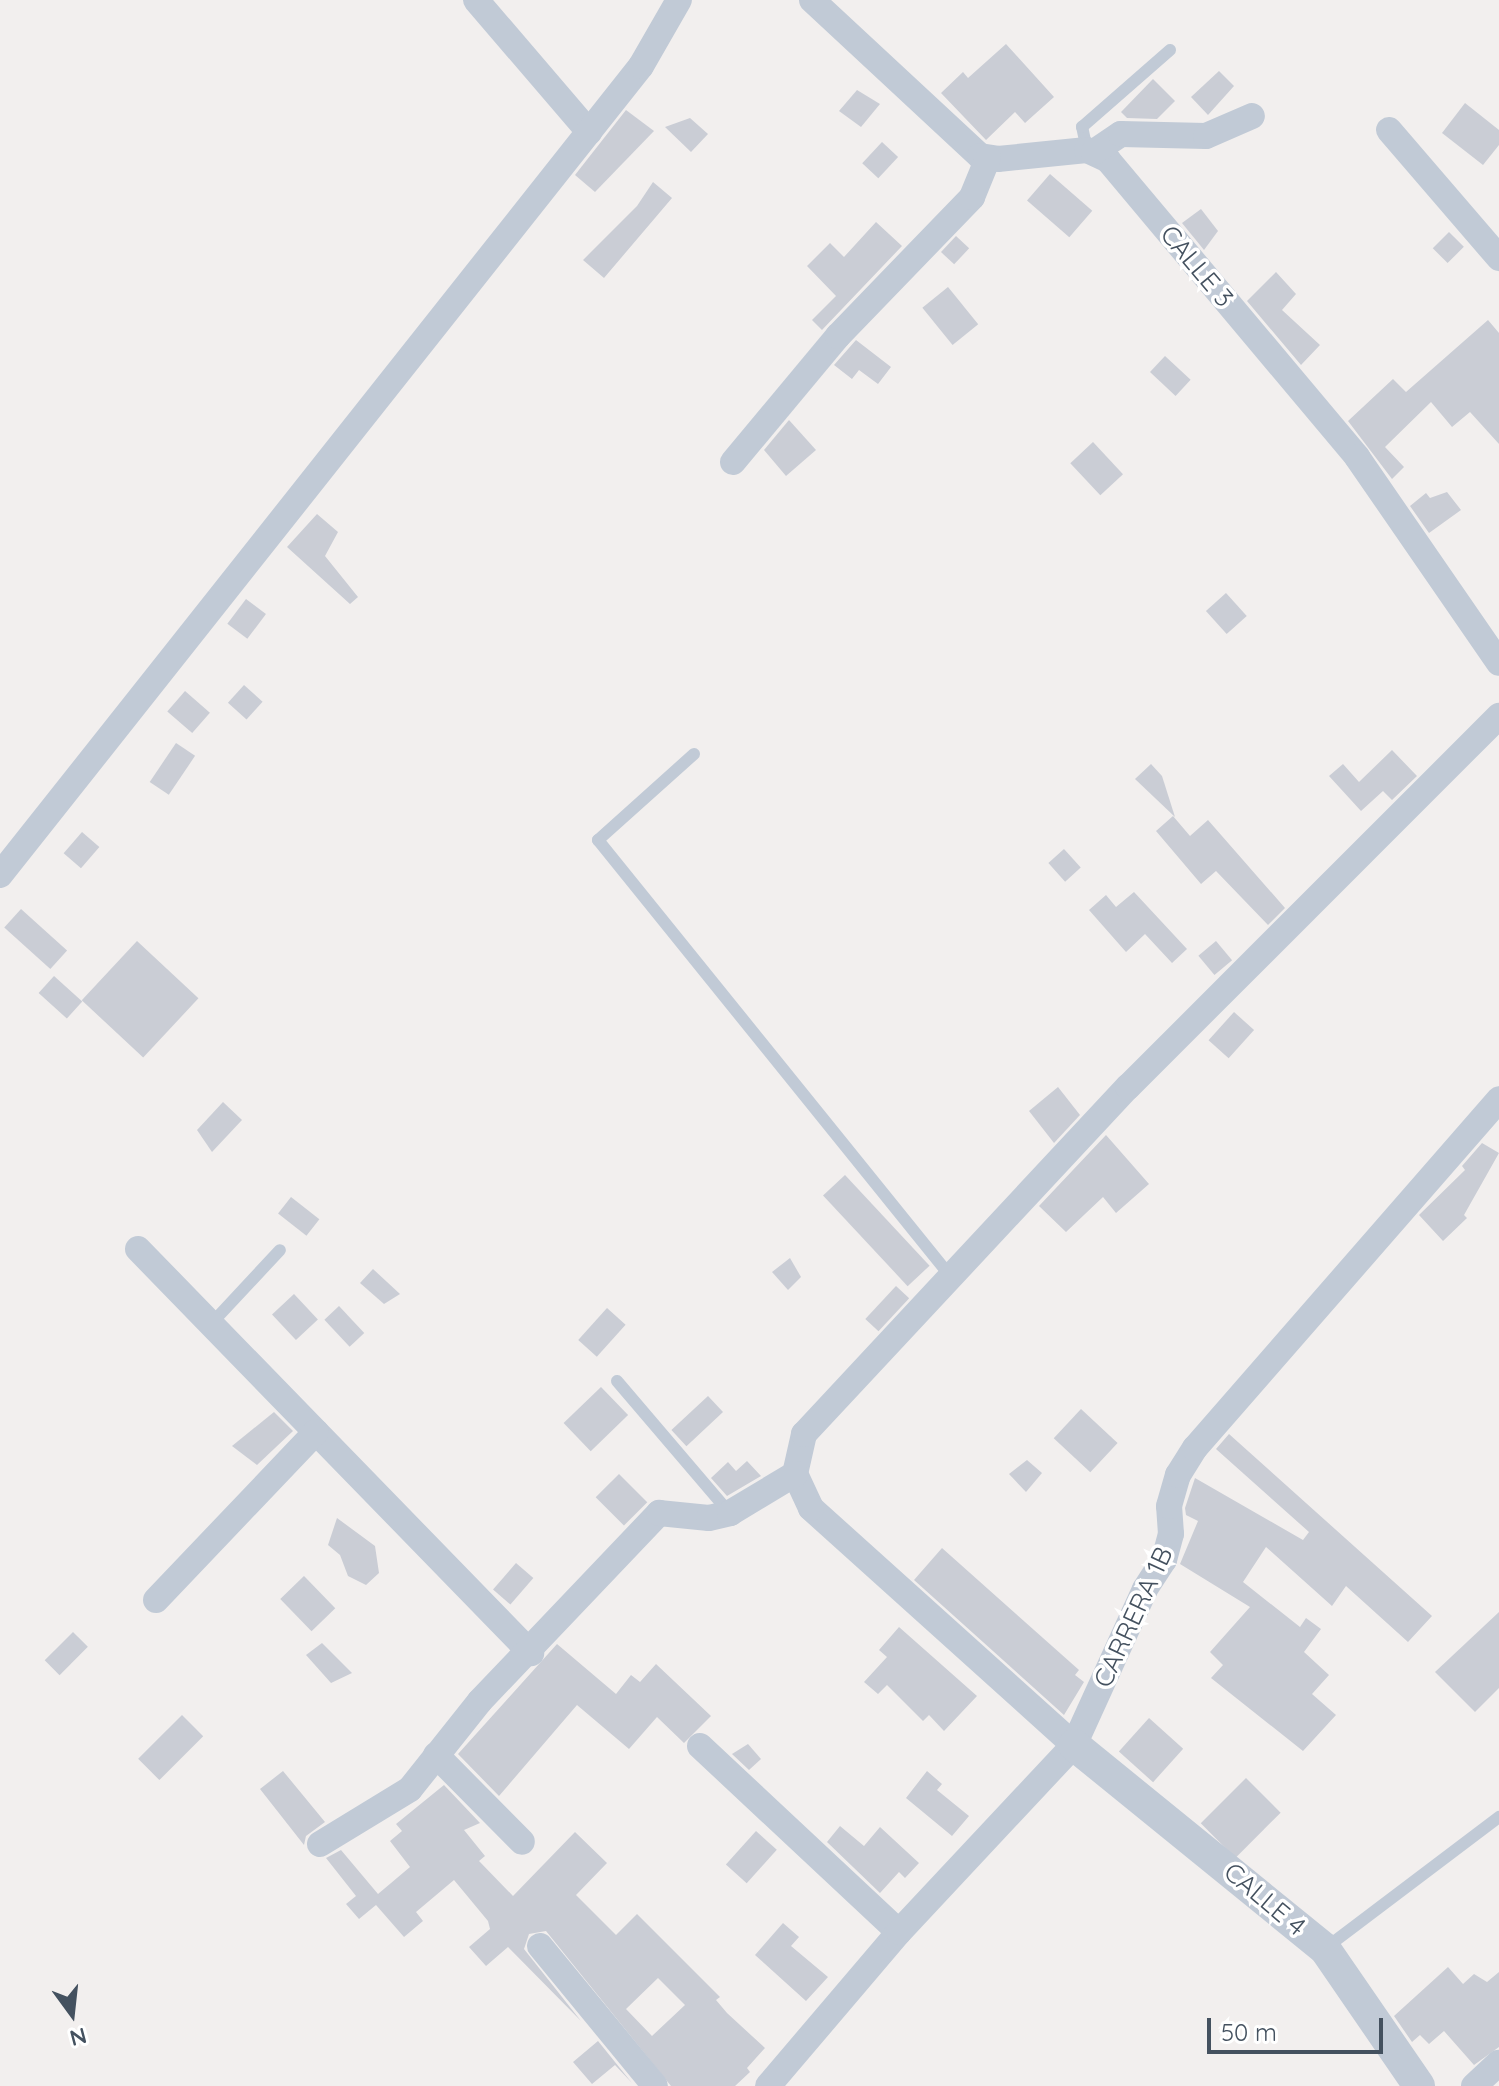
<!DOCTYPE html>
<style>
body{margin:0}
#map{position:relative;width:1499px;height:2086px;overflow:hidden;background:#f2efee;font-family:Quicksand,sans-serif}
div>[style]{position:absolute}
.building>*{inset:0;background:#cacdd5;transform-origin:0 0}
.service>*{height:12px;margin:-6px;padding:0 6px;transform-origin:6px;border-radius:6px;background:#c1cad6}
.minor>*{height:26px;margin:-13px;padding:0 13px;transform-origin:13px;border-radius:13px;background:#c1cad6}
.tertiary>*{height:32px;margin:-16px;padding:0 16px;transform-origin:16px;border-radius:16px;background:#c1cad6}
span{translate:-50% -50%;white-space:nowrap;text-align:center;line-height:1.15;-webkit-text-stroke:7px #fff;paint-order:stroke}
.street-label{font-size:26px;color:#44515f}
.north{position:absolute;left:32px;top:1974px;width:80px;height:80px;-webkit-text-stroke:6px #fff;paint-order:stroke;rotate:165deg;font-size:22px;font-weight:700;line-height:32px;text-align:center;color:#44515f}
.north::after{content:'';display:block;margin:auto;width:28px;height:36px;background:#44515f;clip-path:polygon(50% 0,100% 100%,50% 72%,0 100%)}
.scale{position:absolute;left:1207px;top:2018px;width:176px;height:36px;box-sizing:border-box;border:4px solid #44515f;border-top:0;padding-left:10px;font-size:24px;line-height:28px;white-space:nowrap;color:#44515f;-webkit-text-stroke:6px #fff;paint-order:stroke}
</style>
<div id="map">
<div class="building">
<i style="clip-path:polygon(1006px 44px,1054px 97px,1025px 123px,1015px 112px,986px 140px,941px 93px,963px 72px,968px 78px)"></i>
<i style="clip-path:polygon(1219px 71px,1234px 86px,1208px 115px,1191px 97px)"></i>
<i style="clip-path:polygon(1153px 79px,1175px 101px,1157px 119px,1127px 118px,1121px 112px)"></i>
<i style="clip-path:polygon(857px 90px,880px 104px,861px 127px,839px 111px)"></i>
<i style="clip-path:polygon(1465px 103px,1499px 130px,1499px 145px,1483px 165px,1442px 133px)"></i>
<i style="clip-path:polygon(626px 110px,654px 131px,595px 192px,575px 175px)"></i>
<i style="clip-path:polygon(690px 118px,708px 134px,691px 152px,665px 127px)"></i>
<i style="left:882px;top:142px;width:22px;height:29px;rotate:43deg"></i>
<i style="left:1050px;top:174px;width:56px;height:35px;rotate:41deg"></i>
<i style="clip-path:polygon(653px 182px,672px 198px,604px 278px,583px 260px,637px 206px)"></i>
<i style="clip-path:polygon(1201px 209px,1218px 231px,1204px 250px,1182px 223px)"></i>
<i style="clip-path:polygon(876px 222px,902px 246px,822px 330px,812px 320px,836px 296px,807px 266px,830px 243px,844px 257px)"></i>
<i style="left:1449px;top:232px;width:21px;height:23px;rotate:45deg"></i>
<i style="left:956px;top:236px;width:18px;height:22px;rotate:43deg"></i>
<i style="clip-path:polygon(1276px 272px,1296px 294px,1282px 310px,1320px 345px,1301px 365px,1247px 301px)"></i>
<i style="left:948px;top:287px;width:48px;height:33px;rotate:51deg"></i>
<i style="clip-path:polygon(1488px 320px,1499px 333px,1499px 444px,1470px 412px,1452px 427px,1431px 402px,1385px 447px,1404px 467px,1392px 479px,1348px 421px,1393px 379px,1406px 392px)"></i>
<i style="clip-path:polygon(856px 340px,891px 367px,878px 384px,859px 370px,852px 379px,834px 365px)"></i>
<i style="left:1165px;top:356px;width:35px;height:22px;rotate:43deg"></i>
<i style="clip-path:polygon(789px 420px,816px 450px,786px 476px,764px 450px)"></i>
<i style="left:1093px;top:442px;width:44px;height:31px;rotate:47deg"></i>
<i style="clip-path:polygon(1447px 492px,1461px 510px,1429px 533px,1410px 506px,1426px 493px,1430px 498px)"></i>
<i style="clip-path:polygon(317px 514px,338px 532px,325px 556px,358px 597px,350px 604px,287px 547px)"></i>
<i style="left:1226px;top:593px;width:31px;height:27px;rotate:48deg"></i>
<i style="left:246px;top:599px;width:25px;height:31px;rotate:37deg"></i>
<i style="left:244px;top:685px;width:25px;height:24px;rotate:42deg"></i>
<i style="left:185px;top:691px;width:33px;height:27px;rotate:41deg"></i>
<i style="left:176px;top:743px;width:23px;height:47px;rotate:34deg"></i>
<i style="clip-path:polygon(1392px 750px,1417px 776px,1392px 800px,1383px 791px,1361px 811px,1329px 776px,1343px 764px,1359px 782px)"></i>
<i style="clip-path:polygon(1151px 764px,1162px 776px,1175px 817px,1135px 779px)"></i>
<i style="clip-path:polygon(1173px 816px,1190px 836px,1208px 820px,1285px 908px,1268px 925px,1216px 871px,1201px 884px,1156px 831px)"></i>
<i style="left:82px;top:832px;width:23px;height:28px;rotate:41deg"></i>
<i style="left:1064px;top:849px;width:25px;height:21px;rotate:48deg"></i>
<i style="clip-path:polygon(1134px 892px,1187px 949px,1172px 963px,1145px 934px,1126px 952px,1089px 910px,1106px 895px,1116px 907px)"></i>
<i style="left:21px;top:909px;width:62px;height:25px;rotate:42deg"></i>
<i style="left:137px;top:941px;width:84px;height:81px;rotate:43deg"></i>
<i style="left:1216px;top:941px;width:25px;height:23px;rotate:50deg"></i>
<i style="left:54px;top:976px;width:38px;height:23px;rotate:42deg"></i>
<i style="left:1234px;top:1012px;width:27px;height:38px;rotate:42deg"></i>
<i style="clip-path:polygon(1058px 1087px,1080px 1115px,1054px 1143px,1029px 1111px)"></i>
<i style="clip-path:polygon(223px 1102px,242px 1120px,212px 1152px,197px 1130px)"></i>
<i style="clip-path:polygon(1106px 1135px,1149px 1184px,1116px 1213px,1103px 1197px,1066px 1232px,1039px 1206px)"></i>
<i style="clip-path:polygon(1482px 1143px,1499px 1153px,1464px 1215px,1467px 1218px,1443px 1241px,1419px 1215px,1465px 1170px,1462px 1166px)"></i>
<i style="left:845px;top:1175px;width:124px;height:30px;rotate:47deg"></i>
<i style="left:291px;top:1197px;width:36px;height:21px;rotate:38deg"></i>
<i style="clip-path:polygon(790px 1258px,801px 1277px,788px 1290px,772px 1272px)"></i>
<i style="clip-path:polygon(373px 1269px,400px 1294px,384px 1304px,360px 1283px)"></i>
<i style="left:896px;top:1286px;width:18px;height:45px;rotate:43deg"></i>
<i style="left:294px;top:1294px;width:35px;height:30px;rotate:47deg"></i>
<i style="left:339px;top:1306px;width:37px;height:20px;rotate:47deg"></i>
<i style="left:607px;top:1308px;width:25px;height:43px;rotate:42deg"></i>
<i style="left:601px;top:1387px;width:39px;height:52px;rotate:46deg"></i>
<i style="left:708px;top:1396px;width:22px;height:50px;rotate:47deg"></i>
<i style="left:1081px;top:1409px;width:50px;height:40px;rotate:43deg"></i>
<i style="clip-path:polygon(274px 1412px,293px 1431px,257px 1465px,232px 1446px)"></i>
<i style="clip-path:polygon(1229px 1434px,1432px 1616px,1408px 1642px,1346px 1586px,1332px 1606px,1266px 1547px,1243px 1582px,1300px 1627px,1306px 1618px,1321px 1629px,1304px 1652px,1329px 1675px,1312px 1694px,1336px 1715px,1303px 1751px,1211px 1678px,1223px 1665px,1210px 1652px,1250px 1607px,1180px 1564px,1198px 1521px,1186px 1515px,1185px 1508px,1195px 1478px,1303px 1540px,1309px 1532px,1216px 1449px)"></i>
<i style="clip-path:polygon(1027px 1460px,1042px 1473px,1026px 1492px,1009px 1474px)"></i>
<i style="clip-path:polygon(747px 1461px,761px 1476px,727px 1496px,711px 1478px,728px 1462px,736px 1471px)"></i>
<i style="left:619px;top:1474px;width:40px;height:33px;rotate:45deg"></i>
<i style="clip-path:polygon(337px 1518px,375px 1546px,379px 1573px,366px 1585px,348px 1576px,340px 1555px,328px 1545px)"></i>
<i style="clip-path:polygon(942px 1548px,1079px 1670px,1075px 1675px,1084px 1682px,1064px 1715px,914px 1580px)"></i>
<i style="left:516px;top:1563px;width:23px;height:35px;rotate:41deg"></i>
<i style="left:304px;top:1576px;width:45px;height:33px;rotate:46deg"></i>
<i style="clip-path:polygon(1499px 1612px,1499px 1688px,1475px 1712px,1435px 1672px)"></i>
<i style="clip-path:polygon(899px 1627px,977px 1696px,944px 1731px,929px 1715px,923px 1721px,887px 1685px,878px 1694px,864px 1682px,887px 1657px,879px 1650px)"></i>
<i style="left:73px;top:1632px;width:21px;height:40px;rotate:45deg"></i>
<i style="clip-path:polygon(322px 1643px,352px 1673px,331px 1683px,306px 1655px)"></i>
<i style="clip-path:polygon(557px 1644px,616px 1694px,631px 1675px,640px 1682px,656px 1664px,711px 1716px,684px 1743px,657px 1717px,629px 1749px,577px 1705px,499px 1796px,458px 1754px)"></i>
<i style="left:182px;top:1715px;width:30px;height:62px;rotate:45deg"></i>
<i style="left:1149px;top:1718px;width:46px;height:45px;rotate:42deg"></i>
<i style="clip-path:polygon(748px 1744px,761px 1759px,749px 1770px,732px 1754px)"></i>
<i style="clip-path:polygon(283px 1771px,325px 1822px,306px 1836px,304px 1845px,260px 1789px)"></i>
<i style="clip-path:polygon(927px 1771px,942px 1784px,937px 1790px,969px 1816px,952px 1836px,906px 1798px)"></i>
<i style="left:1246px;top:1778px;width:49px;height:64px;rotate:45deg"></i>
<i style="clip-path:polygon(evenodd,444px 1785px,480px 1823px,464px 1830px,485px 1856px,479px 1861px,513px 1896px,575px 1832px,607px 1863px,576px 1895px,616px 1935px,637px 1914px,720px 1997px,716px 2000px,727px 2013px,765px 2048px,747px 2068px,750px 2072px,735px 2086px,671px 2086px,546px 1931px,529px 1934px,524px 1949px,581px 2021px,508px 1947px,486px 1966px,469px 1947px,490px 1929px,488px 1921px,454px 1880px,416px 1912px,423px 1921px,404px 1937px,376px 1905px,359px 1919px,346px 1904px,356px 1896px,326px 1858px,341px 1850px,378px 1894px,410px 1867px,390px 1841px,402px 1831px,396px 1824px,444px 1785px,658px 1978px,685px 2005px,652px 2036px,626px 2009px,658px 1978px)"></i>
<i style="clip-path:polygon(840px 1826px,864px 1846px,880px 1827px,919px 1863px,905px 1878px,899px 1872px,880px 1893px,827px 1842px)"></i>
<i style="left:756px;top:1831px;width:28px;height:45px;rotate:42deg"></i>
<i style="clip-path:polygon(783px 1923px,799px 1937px,791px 1946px,828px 1977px,806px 2001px,755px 1955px)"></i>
<i style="clip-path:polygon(1448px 1967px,1463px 1984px,1474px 1974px,1487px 1982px,1499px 1972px,1499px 2047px,1474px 2065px,1444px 2031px,1429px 2044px,1420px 2035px,1412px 2042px,1394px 2016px)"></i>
<i style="clip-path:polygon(598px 2041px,632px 2083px,615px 2065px,592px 2084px,573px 2062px)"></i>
</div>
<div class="service">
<i style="left:1087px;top:150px;width:24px;rotate:-102deg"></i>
<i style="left:1082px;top:127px;width:117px;rotate:-41.2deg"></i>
<i style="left:694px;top:754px;width:129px;rotate:138.1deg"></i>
<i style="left:598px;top:840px;width:562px;rotate:51.07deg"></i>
<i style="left:211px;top:1324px;width:101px;rotate:-47deg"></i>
<i style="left:617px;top:1381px;width:172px;rotate:49.5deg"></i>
<i style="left:1327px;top:1947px;width:216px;rotate:-37.1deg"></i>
</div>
<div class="minor">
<i style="left:476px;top:0;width:174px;rotate:49.4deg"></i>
<i style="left:812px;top:0;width:229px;rotate:42.9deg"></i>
<i style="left:980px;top:156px;width:18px;rotate:9deg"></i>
<i style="left:998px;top:159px;width:89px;rotate:-5.8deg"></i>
<i style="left:1087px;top:150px;width:23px;rotate:25deg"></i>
<i style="left:1108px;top:160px;width:388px;rotate:50deg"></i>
<i style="left:1357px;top:457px;width:250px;rotate:55.4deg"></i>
<i style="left:1389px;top:130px;width:169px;rotate:49.3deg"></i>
<i style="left:1094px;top:152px;width:32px;rotate:-34deg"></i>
<i style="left:1121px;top:134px;width:85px;rotate:1.3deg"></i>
<i style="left:1206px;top:136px;width:50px;rotate:-23.5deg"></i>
<i style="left:733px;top:462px;width:164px;rotate:-50.2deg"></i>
<i style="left:838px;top:336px;width:193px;rotate:-46deg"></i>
<i style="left:972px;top:197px;width:42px;rotate:-67.7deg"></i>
<i style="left:0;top:875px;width:1032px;rotate:-51.61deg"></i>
<i style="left:641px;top:66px;width:76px;rotate:-60.1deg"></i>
<i style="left:138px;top:1249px;width:564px;rotate:45.79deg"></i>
<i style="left:156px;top:1600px;width:232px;rotate:-46.4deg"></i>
<i style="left:1074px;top:1745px;width:354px;rotate:-138deg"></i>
<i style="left:811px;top:1508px;width:38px;rotate:-115deg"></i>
<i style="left:795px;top:1474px;width:41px;rotate:-77.3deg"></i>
<i style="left:804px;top:1434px;width:475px;rotate:-47deg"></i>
<i style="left:1128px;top:1087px;width:525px;rotate:-45deg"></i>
<i style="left:700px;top:1746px;width:272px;rotate:43.1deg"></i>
<i style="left:436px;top:1755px;width:122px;rotate:45.3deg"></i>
<i style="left:320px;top:1844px;width:105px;rotate:-31.4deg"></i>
<i style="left:410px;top:1789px;width:112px;rotate:-51.5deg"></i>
<i style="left:480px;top:1701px;width:260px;rotate:-46.4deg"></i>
<i style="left:659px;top:1513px;width:50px;rotate:5.7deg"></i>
<i style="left:709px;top:1518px;width:22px;rotate:-13deg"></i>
<i style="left:730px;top:1513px;width:76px;rotate:-31deg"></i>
<i style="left:540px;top:1946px;width:181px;rotate:50.6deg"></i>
<i style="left:768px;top:2086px;width:202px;rotate:-49.6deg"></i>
<i style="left:899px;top:1932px;width:256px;rotate:-46.9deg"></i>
<i style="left:1074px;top:1745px;width:171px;rotate:-65.5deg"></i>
<i style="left:1145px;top:1589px;width:35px;rotate:-57deg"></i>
<i style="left:1164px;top:1560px;width:27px;rotate:-75deg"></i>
<i style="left:1171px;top:1534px;width:28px;rotate:-94deg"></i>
<i style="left:1169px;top:1506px;width:32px;rotate:-74deg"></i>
<i style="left:1178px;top:1475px;width:32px;rotate:-58deg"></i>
<i style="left:1195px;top:1448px;width:463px;rotate:-48.9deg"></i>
<i style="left:1474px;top:2086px;width:34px;rotate:-43deg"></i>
</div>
<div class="tertiary">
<i style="left:1074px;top:1745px;width:323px;rotate:39.1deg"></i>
<i style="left:1325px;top:1949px;width:166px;rotate:55.5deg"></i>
</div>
<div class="street-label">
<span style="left:1197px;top:266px;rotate:50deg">CALLE 3</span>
<span style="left:1133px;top:1617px;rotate:-65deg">CARRERA 1B</span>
<span style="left:1265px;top:1899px;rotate:40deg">CALLE 4</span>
</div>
<div class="north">N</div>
<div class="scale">50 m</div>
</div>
